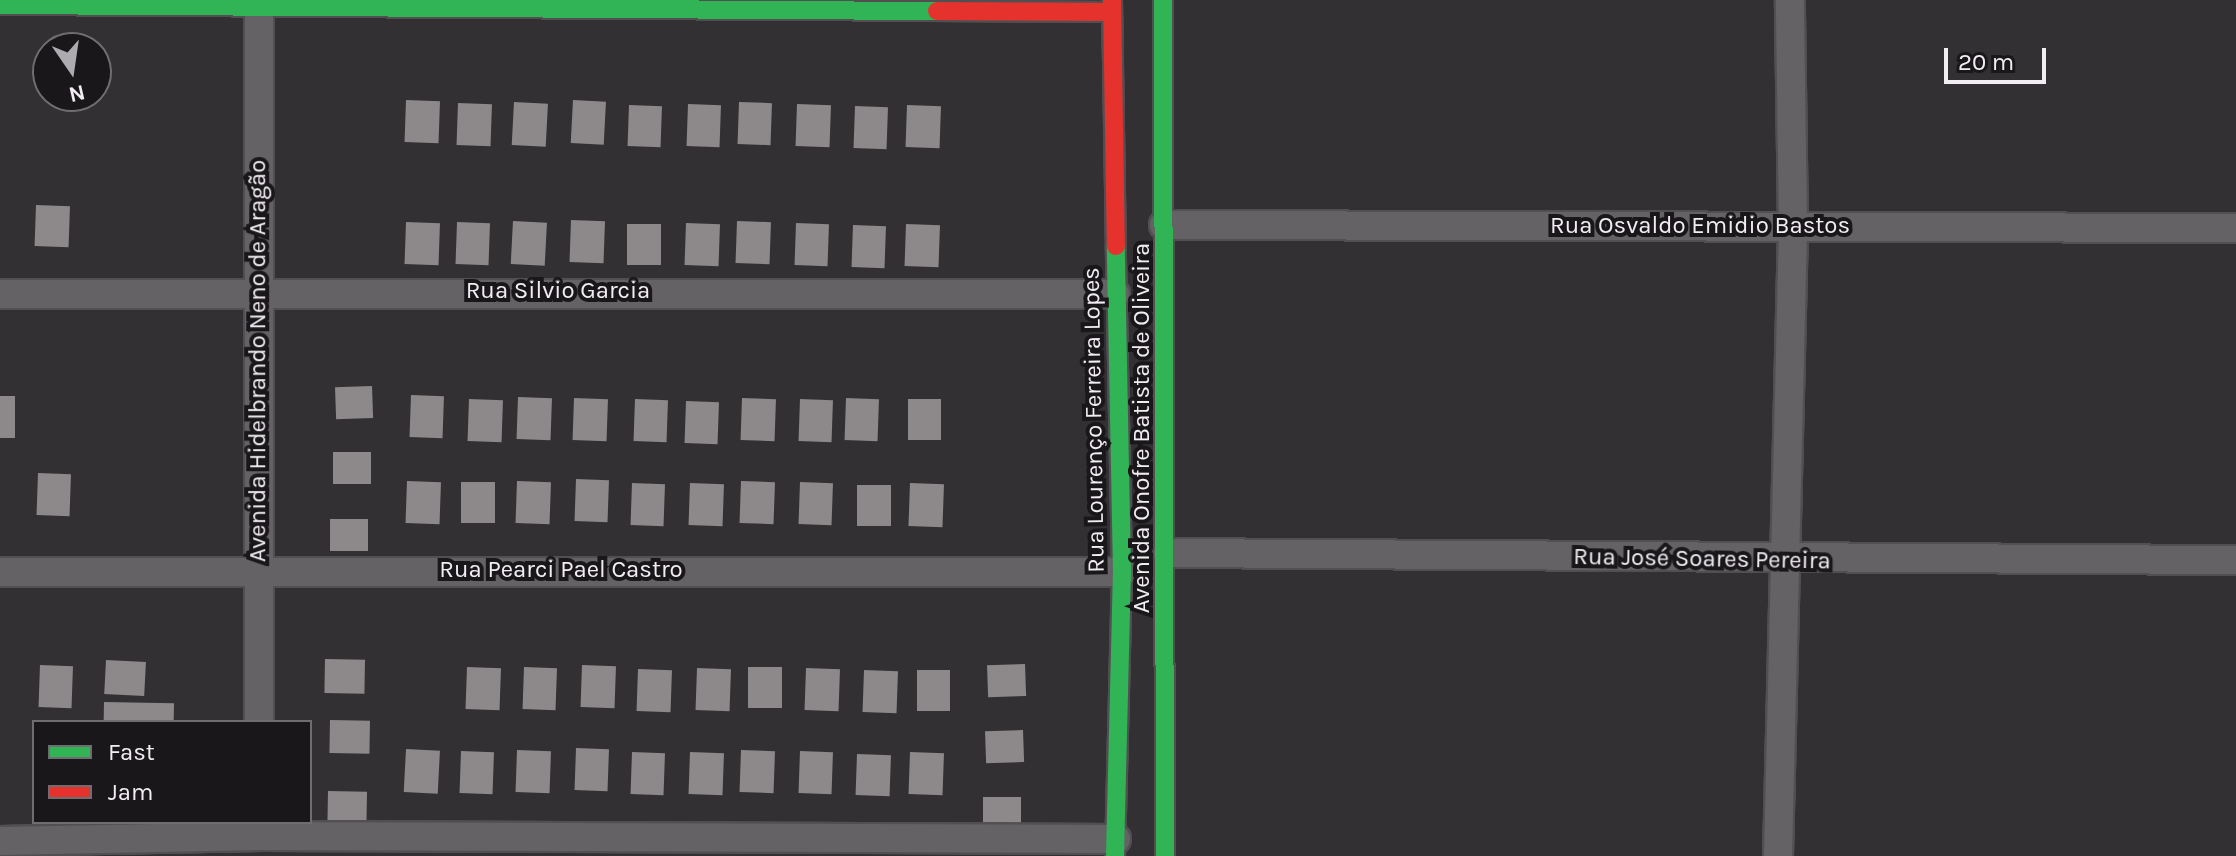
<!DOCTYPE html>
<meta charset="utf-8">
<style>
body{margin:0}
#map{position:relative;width:2236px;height:856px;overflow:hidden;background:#333034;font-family:Karla,sans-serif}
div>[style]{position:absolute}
.building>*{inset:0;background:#8d898a;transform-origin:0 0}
.roads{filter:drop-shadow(2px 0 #524f53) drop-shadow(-2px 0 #524f53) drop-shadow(0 2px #524f53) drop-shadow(0 -2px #524f53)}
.street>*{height:28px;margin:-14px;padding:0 14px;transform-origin:14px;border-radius:14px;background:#656265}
.fast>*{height:18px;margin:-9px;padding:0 9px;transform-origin:9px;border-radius:9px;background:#30b455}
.jam>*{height:18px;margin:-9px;padding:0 9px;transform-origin:9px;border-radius:9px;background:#e5322d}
span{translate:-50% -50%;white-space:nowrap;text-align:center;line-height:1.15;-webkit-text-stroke:8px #1a171b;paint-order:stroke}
.street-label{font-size:24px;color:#f1edf2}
.legend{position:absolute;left:32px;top:720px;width:280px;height:104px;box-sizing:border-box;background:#1a171b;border:2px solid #706d71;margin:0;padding:10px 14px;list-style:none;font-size:24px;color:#f1edf2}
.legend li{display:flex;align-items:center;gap:16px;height:40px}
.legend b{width:40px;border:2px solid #706d71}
.north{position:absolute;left:32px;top:32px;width:80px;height:80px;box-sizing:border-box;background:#1a171b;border:2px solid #706d71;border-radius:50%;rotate:167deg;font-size:22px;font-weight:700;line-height:32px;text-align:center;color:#f1edf2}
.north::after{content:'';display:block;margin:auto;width:28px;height:36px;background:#aeabb0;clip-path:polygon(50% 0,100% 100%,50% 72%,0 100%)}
.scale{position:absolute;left:1944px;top:48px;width:102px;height:36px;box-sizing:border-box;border:4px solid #f1edf2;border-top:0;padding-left:10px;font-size:24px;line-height:28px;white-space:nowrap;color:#f1edf2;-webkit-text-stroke:6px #1a171b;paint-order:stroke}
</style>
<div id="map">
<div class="building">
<i style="left:406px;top:100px;width:34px;height:42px;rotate:2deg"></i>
<i style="left:573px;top:100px;width:33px;height:43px;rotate:3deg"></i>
<i style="left:514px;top:102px;width:34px;height:43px;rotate:3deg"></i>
<i style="left:739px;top:102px;width:33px;height:42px;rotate:2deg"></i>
<i style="left:458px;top:103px;width:34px;height:42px;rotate:2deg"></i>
<i style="left:688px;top:104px;width:33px;height:42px;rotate:2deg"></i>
<i style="left:797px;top:104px;width:34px;height:42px;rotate:2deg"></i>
<i style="left:629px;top:105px;width:33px;height:41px;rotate:2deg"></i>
<i style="left:907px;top:105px;width:34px;height:42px;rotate:2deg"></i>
<i style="left:855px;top:106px;width:33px;height:42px;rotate:2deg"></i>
<i style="left:36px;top:205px;width:34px;height:41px;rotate:2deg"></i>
<i style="left:571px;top:220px;width:34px;height:42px;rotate:2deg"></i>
<i style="left:513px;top:221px;width:34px;height:43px;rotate:3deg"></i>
<i style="left:737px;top:221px;width:34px;height:42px;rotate:2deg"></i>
<i style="left:406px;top:222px;width:34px;height:42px;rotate:2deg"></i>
<i style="left:457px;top:222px;width:33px;height:42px;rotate:2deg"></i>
<i style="left:686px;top:223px;width:34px;height:42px;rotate:2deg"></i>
<i style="left:796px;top:223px;width:33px;height:42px;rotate:2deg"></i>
<i style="left:627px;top:224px;width:34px;height:41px"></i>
<i style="left:906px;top:224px;width:34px;height:42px;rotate:2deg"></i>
<i style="left:853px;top:225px;width:33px;height:42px;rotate:2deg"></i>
<i style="left:372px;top:386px;width:32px;height:37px;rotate:88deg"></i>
<i style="left:411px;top:395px;width:33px;height:42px;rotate:2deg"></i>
<i style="left:0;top:396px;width:15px;height:42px"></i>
<i style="left:518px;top:397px;width:34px;height:42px;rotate:2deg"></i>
<i style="left:574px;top:398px;width:34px;height:42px;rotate:2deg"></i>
<i style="left:742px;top:398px;width:34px;height:42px;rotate:2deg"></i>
<i style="left:846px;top:398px;width:33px;height:42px;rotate:2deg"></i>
<i style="left:469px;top:399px;width:34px;height:42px;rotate:2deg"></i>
<i style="left:635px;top:399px;width:33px;height:42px;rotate:2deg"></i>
<i style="left:800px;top:399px;width:33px;height:42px;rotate:2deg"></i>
<i style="left:908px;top:399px;width:33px;height:41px"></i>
<i style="left:686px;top:401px;width:33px;height:42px;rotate:2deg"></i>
<i style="left:371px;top:452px;width:32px;height:38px;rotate:90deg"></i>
<i style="left:38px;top:473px;width:33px;height:42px;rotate:2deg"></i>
<i style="left:576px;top:479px;width:33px;height:42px;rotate:2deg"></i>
<i style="left:407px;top:481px;width:34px;height:42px;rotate:2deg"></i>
<i style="left:517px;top:481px;width:34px;height:42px;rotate:2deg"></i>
<i style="left:741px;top:481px;width:34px;height:42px;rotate:2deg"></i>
<i style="left:461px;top:482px;width:34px;height:41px"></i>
<i style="left:800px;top:482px;width:33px;height:42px;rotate:2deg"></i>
<i style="left:632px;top:483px;width:33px;height:42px;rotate:2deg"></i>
<i style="left:690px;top:483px;width:34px;height:42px;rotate:2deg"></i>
<i style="left:910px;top:483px;width:34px;height:43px;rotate:2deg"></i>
<i style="left:857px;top:485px;width:34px;height:41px"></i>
<i style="left:330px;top:519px;width:38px;height:32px"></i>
<i style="left:325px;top:659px;width:40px;height:34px;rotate:1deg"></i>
<i style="left:106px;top:660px;width:40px;height:34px;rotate:3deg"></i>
<i style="left:1025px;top:664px;width:32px;height:38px;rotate:88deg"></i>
<i style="left:40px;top:665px;width:33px;height:42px;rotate:2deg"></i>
<i style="left:582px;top:665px;width:34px;height:42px;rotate:2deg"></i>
<i style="left:467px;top:667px;width:34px;height:42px;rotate:2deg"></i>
<i style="left:524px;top:667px;width:33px;height:42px;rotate:2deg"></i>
<i style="left:748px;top:667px;width:34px;height:41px"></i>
<i style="left:697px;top:668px;width:34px;height:42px;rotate:2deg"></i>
<i style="left:806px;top:668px;width:34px;height:42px;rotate:2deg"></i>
<i style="left:638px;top:669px;width:34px;height:42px;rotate:2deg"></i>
<i style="left:864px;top:670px;width:34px;height:42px;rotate:2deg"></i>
<i style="left:917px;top:670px;width:33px;height:41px"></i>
<i style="left:104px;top:702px;width:70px;height:20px;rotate:1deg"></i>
<i style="left:330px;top:720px;width:40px;height:33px;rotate:1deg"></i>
<i style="left:1023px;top:730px;width:32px;height:38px;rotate:88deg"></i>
<i style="left:576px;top:748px;width:33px;height:42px;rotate:2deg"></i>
<i style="left:406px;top:749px;width:34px;height:43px;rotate:3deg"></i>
<i style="left:517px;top:750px;width:34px;height:42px;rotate:2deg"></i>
<i style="left:741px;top:750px;width:34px;height:42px;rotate:2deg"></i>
<i style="left:461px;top:751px;width:33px;height:42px;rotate:2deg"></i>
<i style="left:800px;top:751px;width:33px;height:42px;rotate:2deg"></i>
<i style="left:632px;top:752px;width:33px;height:42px;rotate:2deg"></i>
<i style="left:690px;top:752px;width:34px;height:42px;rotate:2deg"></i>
<i style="left:910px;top:752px;width:34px;height:42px;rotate:2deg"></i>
<i style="left:857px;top:754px;width:34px;height:41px;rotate:2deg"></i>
<i style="left:328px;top:791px;width:39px;height:34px;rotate:1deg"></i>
<i style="left:1021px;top:797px;width:32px;height:38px;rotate:90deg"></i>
</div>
<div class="roads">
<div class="street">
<i style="left:259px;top:0;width:722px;rotate:90deg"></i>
<i style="left:1164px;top:225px;width:1072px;rotate:0.16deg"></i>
<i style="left:0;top:294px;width:1115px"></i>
<i style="left:1168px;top:553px;width:1068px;rotate:0.38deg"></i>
<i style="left:0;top:572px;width:1122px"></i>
<i style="left:0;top:841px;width:262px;rotate:-1.1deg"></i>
<i style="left:262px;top:836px;width:854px;rotate:0.2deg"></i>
<i style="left:1778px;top:856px;width:629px;rotate:-88.63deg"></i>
<i style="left:1793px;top:227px;width:227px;rotate:-90.8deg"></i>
</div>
<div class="fast">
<i style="left:1163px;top:0;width:856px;rotate:89.87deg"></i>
<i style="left:0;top:5px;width:937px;rotate:0.37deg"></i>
<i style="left:1115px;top:856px;width:284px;rotate:-88.6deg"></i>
<i style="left:1122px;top:572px;width:326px;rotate:-91.1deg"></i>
</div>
<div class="jam">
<i style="left:1112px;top:0;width:246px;rotate:89.1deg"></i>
<i style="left:937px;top:11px;width:175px;rotate:0.3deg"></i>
</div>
</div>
<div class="street-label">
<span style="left:1700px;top:226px">Rua Osvaldo Emidio Bastos</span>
<span style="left:558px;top:291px">Rua Silvio Garcia</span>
<span style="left:258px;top:361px;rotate:-90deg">Avenida Hidelbrando Neno de Aragão</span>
<span style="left:1094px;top:420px;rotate:-91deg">Rua Lourenço Ferreira Lopes</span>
<span style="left:1142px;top:428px;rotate:-90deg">Avenida Onofre Batista de Oliveira</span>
<span style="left:1702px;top:559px;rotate:1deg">Rua José Soares Pereira</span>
<span style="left:561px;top:570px">Rua Pearci Pael Castro</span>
</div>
<ul class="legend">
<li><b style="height:10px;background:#30b455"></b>Fast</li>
<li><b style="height:10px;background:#e5322d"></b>Jam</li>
</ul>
<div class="north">N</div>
<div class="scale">20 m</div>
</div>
